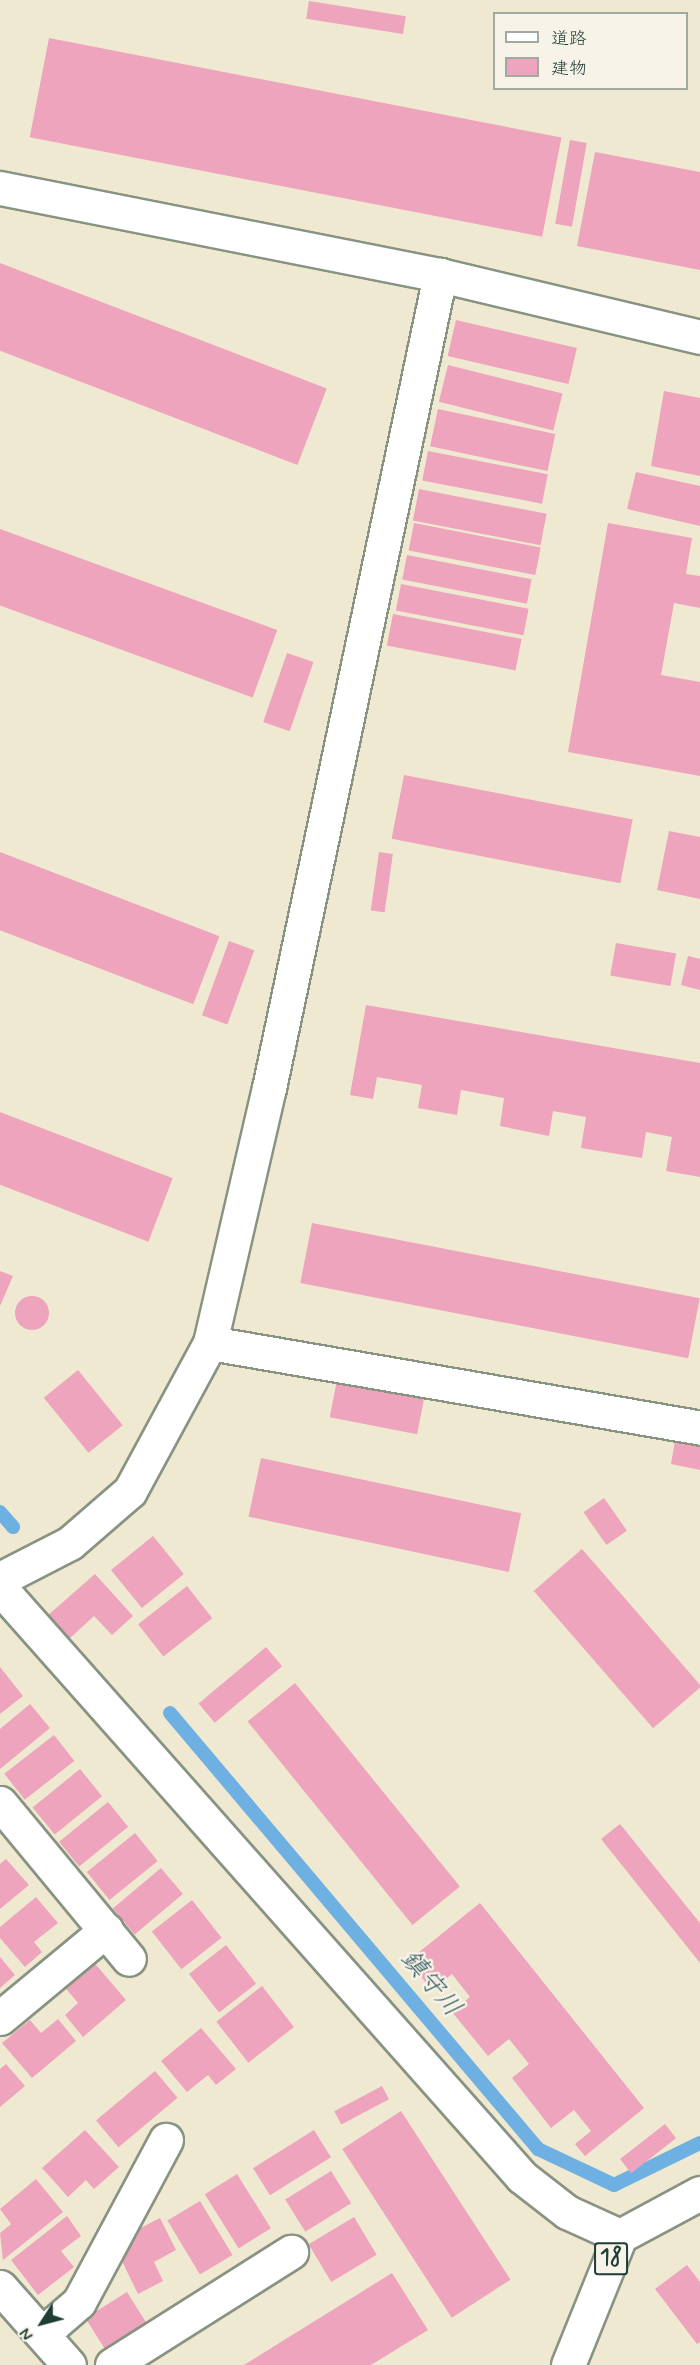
<!DOCTYPE html>
<meta charset="utf-8">
<style>
body{margin:0}
#map{position:relative;width:700px;height:2365px;overflow:hidden;background:#f0e9d1;font-family:Mynerve,"Klee One",sans-serif}
div>[style]{position:absolute}
.stream>*{height:14px;margin:-7px;padding:0 7px;transform-origin:7px;border-radius:7px;background:#6fb0e3}
.building>*{inset:0;background:#eda4bc;transform-origin:0 0}
.round{border-radius:50%}
.roads{filter:drop-shadow(2px 0 #889382) drop-shadow(-2px 0 #889382) drop-shadow(0 2px #889382) drop-shadow(0 -2px #889382)}
.minor>*{height:33px;margin:-16.5px;padding:0 16.5px;transform-origin:16.5px;border-radius:16.5px;background:#fff}
.major>*{height:33px;margin:-16.5px;padding:0 16.5px;transform-origin:16.5px;border-radius:16.5px;background:#fff}
span{translate:-50% -50%;white-space:nowrap;text-align:center;line-height:1.15;-webkit-text-stroke:5px #f7f3e8;paint-order:stroke}
.shield-label span{padding:2px 4px;background:#f7f3e8;border:2px solid;border-radius:4px;-webkit-text-stroke-width:0}
.shield-label{font-size:22px;color:#1f3d34;font-weight:700}
.water-label{font-size:26px;color:#335a60;font-style:italic}
.legend{position:absolute;left:493px;top:12px;width:195px;height:78px;box-sizing:border-box;background:#f7f3e8;border:2px solid #a1aaa0;margin:0;padding:8px 10px;list-style:none;font-size:18px;color:#1f3d34}
.legend li{display:flex;align-items:center;gap:12px;height:30px}
.legend b{width:30px;border:2px solid #a1aaa0}
.north{position:absolute;left:12px;top:2293px;width:60px;height:60px;-webkit-text-stroke:4px #f7f3e8;paint-order:stroke;rotate:234deg;font-size:16px;font-weight:700;line-height:24px;text-align:center;color:#1f3d34}
.north::after{content:'';display:block;margin:auto;width:21px;height:27px;background:#1f3d34;clip-path:polygon(50% 0,100% 100%,50% 72%,0 100%)}
</style>
<div id="map">
<div class="stream">
<i style="left:0;top:1512px;width:20px;rotate:49deg"></i>
<i style="left:170px;top:1713px;width:571px;rotate:49.83deg"></i>
<i style="left:538px;top:2149px;width:84px;rotate:25.3deg"></i>
<i style="left:614px;top:2185px;width:96px;rotate:-26deg"></i>
</div>
<div class="building">
<i style="left:309px;top:1px;width:98px;height:18px;rotate:9deg"></i>
<i style="left:49px;top:38px;width:522px;height:101px;rotate:11deg"></i>
<i style="left:570px;top:140px;width:17px;height:85px;rotate:10deg"></i>
<i style="clip-path:polygon(595px 152px,700px 172px,700px 270px,577px 246px)"></i>
<i style="left:0;top:263px;width:350px;height:82px;rotate:21deg"></i>
<i style="left:456px;top:320px;width:124px;height:37px;rotate:13deg"></i>
<i style="left:448px;top:365px;width:118px;height:38px;rotate:14deg"></i>
<i style="clip-path:polygon(664px 391px,700px 398px,700px 476px,651px 466px)"></i>
<i style="left:438px;top:409px;width:120px;height:38px;rotate:12deg"></i>
<i style="left:428px;top:451px;width:122px;height:30px;rotate:11deg"></i>
<i style="clip-path:polygon(636px 472px,700px 486px,700px 526px,627px 509px)"></i>
<i style="left:419px;top:489px;width:130px;height:32px;rotate:11deg"></i>
<i style="left:414px;top:523px;width:129px;height:28px;rotate:11deg"></i>
<i style="clip-path:polygon(608px 523px,692px 538px,686px 574px,700px 576px,700px 608px,674px 603px,661px 675px,700px 682px,700px 776px,568px 752px)"></i>
<i style="left:0;top:529px;width:295px;height:72px;rotate:20deg"></i>
<i style="left:407px;top:555px;width:127px;height:25px;rotate:11deg"></i>
<i style="left:401px;top:584px;width:130px;height:27px;rotate:11deg"></i>
<i style="left:393px;top:614px;width:131px;height:32px;rotate:11deg"></i>
<i style="left:287px;top:653px;width:28px;height:73px;rotate:19deg"></i>
<i style="left:404px;top:775px;width:233px;height:65px;rotate:11deg"></i>
<i style="clip-path:polygon(669px 831px,700px 837px,700px 899px,657px 890px)"></i>
<i style="left:0;top:852px;width:235px;height:73px;rotate:21deg"></i>
<i style="left:379px;top:852px;width:14px;height:59px;rotate:8deg"></i>
<i style="left:229px;top:941px;width:27px;height:79px;rotate:20deg"></i>
<i style="left:616px;top:943px;width:61px;height:33px;rotate:10deg"></i>
<i style="clip-path:polygon(688px 956px,700px 959px,700px 990px,681px 985px)"></i>
<i style="clip-path:polygon(366px 1005px,700px 1063px,700px 1177px,666px 1171px,672px 1137px,646px 1132px,642px 1158px,581px 1148px,586px 1117px,553px 1111px,549px 1136px,500px 1126px,504px 1098px,461px 1090px,457px 1115px,418px 1108px,422px 1085px,377px 1077px,373px 1099px,350px 1095px)"></i>
<i style="left:0;top:1112px;width:185px;height:68px;rotate:21deg"></i>
<i style="left:312px;top:1223px;width:395px;height:61px;rotate:11deg"></i>
<i style="clip-path:polygon(0 1271px,13px 1276px,0 1306px)"></i>
<i class="round" style="left:15px;top:1296px;width:34px;height:34px"></i>
<i style="left:78px;top:1370px;width:71px;height:44px;rotate:51deg"></i>
<i style="left:337px;top:1380px;width:89px;height:38px;rotate:11deg"></i>
<i style="clip-path:polygon(675px 1441px,700px 1445px,700px 1470px,671px 1464px)"></i>
<i style="left:261px;top:1458px;width:266px;height:60px;rotate:12deg"></i>
<i style="left:604px;top:1498px;width:40px;height:25px;rotate:55deg"></i>
<i style="left:153px;top:1536px;width:49px;height:54px;rotate:51deg"></i>
<i style="left:582px;top:1549px;width:182px;height:64px;rotate:49deg"></i>
<i style="clip-path:polygon(95px 1574px,133px 1616px,112px 1635px,94px 1616px,68px 1640px,47px 1616px)"></i>
<i style="left:187px;top:1586px;width:41px;height:62px;rotate:52deg"></i>
<i style="left:266px;top:1647px;width:25px;height:88px;rotate:50deg"></i>
<i style="clip-path:polygon(0 1667px,23px 1696px,0 1714px)"></i>
<i style="left:295px;top:1683px;width:262px;height:61px;rotate:51deg"></i>
<i style="clip-path:polygon(30px 1704px,50px 1728px,0 1769px,0 1729px)"></i>
<i style="left:54px;top:1735px;width:33px;height:63px;rotate:52deg"></i>
<i style="left:80px;top:1769px;width:35px;height:61px;rotate:51deg"></i>
<i style="left:108px;top:1802px;width:32px;height:63px;rotate:51deg"></i>
<i style="clip-path:polygon(620px 1824px,700px 1923px,700px 1963px,601px 1839px)"></i>
<i style="left:135px;top:1833px;width:36px;height:62px;rotate:51deg"></i>
<i style="clip-path:polygon(6px 1859px,29px 1885px,0 1909px,0 1864px)"></i>
<i style="left:161px;top:1868px;width:34px;height:63px;rotate:50deg"></i>
<i style="clip-path:polygon(36px 1897px,58px 1923px,34px 1942px,42px 1952px,25px 1967px,0 1938px,0 1927px)"></i>
<i style="left:192px;top:1900px;width:48px;height:51px;rotate:52deg"></i>
<i style="clip-path:polygon(480px 1903px,644px 2108px,585px 2156px,575px 2144px,591px 2131px,574px 2110px,551px 2128px,512px 2078px,529px 2064px,509px 2039px,488px 2056px,452px 2012px,470px 1997px,452px 1974px,432px 1990px,408px 1961px)"></i>
<i style="left:226px;top:1945px;width:49px;height:47px;rotate:52deg"></i>
<i style="clip-path:polygon(0 1957px,15px 1975px,0 1988px)"></i>
<i style="clip-path:polygon(92px 1960px,126px 2000px,83px 2037px,65px 2015px,78px 2003px,62px 1984px)"></i>
<i style="left:262px;top:1986px;width:52px;height:58px;rotate:52deg"></i>
<i style="clip-path:polygon(58px 2019px,76px 2041px,32px 2078px,2px 2043px,30px 2020px,41px 2033px)"></i>
<i style="clip-path:polygon(201px 2028px,236px 2069px,216px 2085px,208px 2075px,187px 2092px,161px 2061px)"></i>
<i style="clip-path:polygon(6px 2064px,25px 2086px,0 2107px,0 2069px)"></i>
<i style="left:155px;top:2071px;width:35px;height:77px;rotate:50deg"></i>
<i style="left:382px;top:2086px;width:15px;height:54px;rotate:62deg"></i>
<i style="left:401px;top:2111px;width:201px;height:70px;rotate:57deg"></i>
<i style="left:665px;top:2124px;width:18px;height:57px;rotate:52deg"></i>
<i style="clip-path:polygon(85px 2130px,119px 2167px,94px 2189px,86px 2180px,68px 2197px,42px 2168px)"></i>
<i style="left:314px;top:2130px;width:32px;height:72px;rotate:58deg"></i>
<i style="left:331px;top:2171px;width:38px;height:54px;rotate:58deg"></i>
<i style="left:237px;top:2174px;width:64px;height:38px;rotate:58deg"></i>
<i style="clip-path:polygon(36px 2179px,63px 2212px,3px 2260px,0 2233px,11px 2224px,0 2209px)"></i>
<i style="left:200px;top:2201px;width:63px;height:38px;rotate:59deg"></i>
<i style="clip-path:polygon(67px 2216px,81px 2236px,61px 2251px,74px 2267px,38px 2295px,11px 2260px)"></i>
<i style="left:354px;top:2217px;width:44px;height:53px;rotate:59deg"></i>
<i style="clip-path:polygon(160px 2218px,176px 2250px,154px 2262px,163px 2281px,138px 2294px,121px 2259px,133px 2232px)"></i>
<i style="clip-path:polygon(687px 2265px,700px 2282px,700px 2342px,697px 2344px,655px 2289px)"></i>
<i style="clip-path:polygon(392px 2273px,428px 2330px,371px 2365px,244px 2365px)"></i>
<i style="left:127px;top:2292px;width:36px;height:49px;rotate:58deg"></i>
</div>
<div class="roads">
<div class="minor">
<i style="left:0;top:188px;width:449px;rotate:11.2deg"></i>
<i style="left:440px;top:275px;width:267px;rotate:13.4deg"></i>
<i style="left:210px;top:1343px;width:497px;rotate:9.8deg"></i>
<i style="left:0;top:1579px;width:79px;rotate:-27.2deg"></i>
<i style="left:70px;top:1543px;width:79px;rotate:-40.9deg"></i>
<i style="left:130px;top:1491px;width:168px;rotate:-61.6deg"></i>
<i style="left:210px;top:1343px;width:262px;rotate:-77deg"></i>
<i style="left:269px;top:1088px;width:831px;rotate:-78.12deg"></i>
<i style="left:0;top:1588px;width:787px;rotate:48.45deg"></i>
<i style="left:522px;top:2177px;width:57px;rotate:37.9deg"></i>
<i style="left:567px;top:2212px;width:58px;rotate:24.4deg"></i>
<i style="left:0;top:1803px;width:202px;rotate:50.4deg"></i>
<i style="left:0;top:2018px;width:138px;rotate:-39.7deg"></i>
<i style="left:0;top:2287px;width:104px;rotate:48.5deg"></i>
<i style="left:42px;top:2334px;width:49px;rotate:-40.9deg"></i>
<i style="left:79px;top:2302px;width:184px;rotate:-61.8deg"></i>
<i style="left:112px;top:2365px;width:212px;rotate:-32.3deg"></i>
</div>
<div class="major">
<i style="left:568px;top:2365px;width:139px;rotate:-68deg"></i>
<i style="left:620px;top:2236px;width:91px;rotate:-28.3deg"></i>
</div>
</div>
<div class="shield-label">
<span style="left:611px;top:2259px">18</span>
</div>
<div class="water-label">
<span style="left:430px;top:1984px;rotate:50deg">鎮守川</span>
</div>
<ul class="legend">
<li><b style="height:8px;background:#fff"></b>道路</li>
<li><b style="height:16px;background:#eda4bc"></b>建物</li>
</ul>
<div class="north">N</div>
</div>
